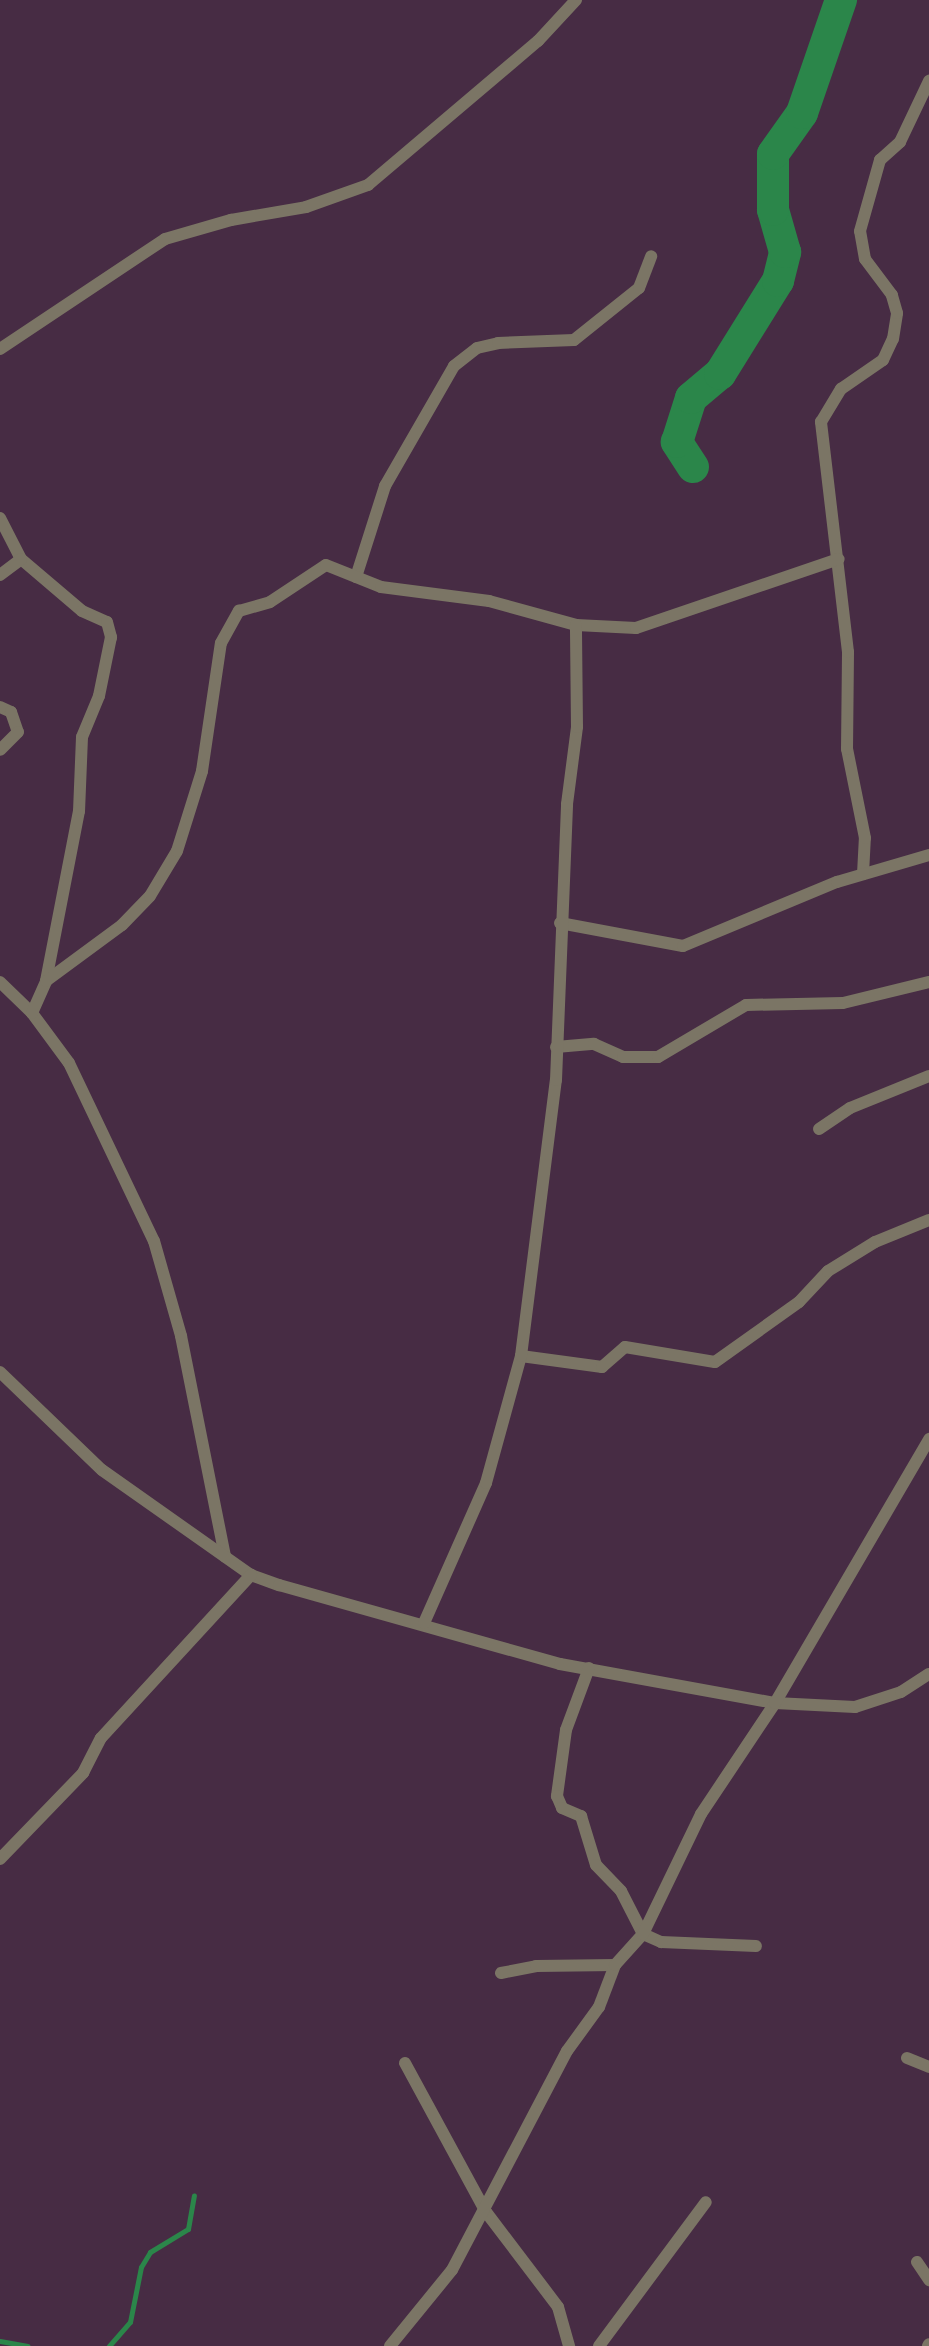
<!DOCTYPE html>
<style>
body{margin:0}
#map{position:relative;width:929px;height:2346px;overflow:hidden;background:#472c44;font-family:"Open Sans",sans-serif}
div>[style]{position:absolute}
.stream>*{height:5px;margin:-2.5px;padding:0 2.5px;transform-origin:2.5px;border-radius:2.5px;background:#2b864a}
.river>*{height:32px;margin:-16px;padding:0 16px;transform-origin:16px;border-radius:16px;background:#2b864a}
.street>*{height:12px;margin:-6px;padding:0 6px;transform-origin:6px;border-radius:6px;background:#7b7565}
span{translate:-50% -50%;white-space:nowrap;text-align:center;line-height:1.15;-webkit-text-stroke:4.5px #472c44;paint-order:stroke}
</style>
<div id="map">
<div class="stream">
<i style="left:0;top:2341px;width:28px;rotate:10deg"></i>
<i style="left:109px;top:2346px;width:32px;rotate:-49deg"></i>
<i style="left:130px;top:2322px;width:56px;rotate:-78.7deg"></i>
<i style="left:141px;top:2267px;width:17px;rotate:-59deg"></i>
<i style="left:150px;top:2252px;width:44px;rotate:-31.2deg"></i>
<i style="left:188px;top:2229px;width:34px;rotate:-80deg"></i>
</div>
<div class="river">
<i style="left:693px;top:467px;width:30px;rotate:-123deg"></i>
<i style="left:677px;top:442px;width:46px;rotate:-72.3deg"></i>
<i style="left:691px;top:398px;width:38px;rotate:-40deg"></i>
<i style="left:720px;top:374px;width:110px;rotate:-58.1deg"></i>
<i style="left:778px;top:281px;width:30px;rotate:-76deg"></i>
<i style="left:785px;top:252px;width:44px;rotate:-105.9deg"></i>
<i style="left:773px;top:210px;width:56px;rotate:-90deg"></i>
<i style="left:773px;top:154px;width:50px;rotate:-54.7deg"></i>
<i style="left:802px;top:113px;width:120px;rotate:-71deg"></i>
</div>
<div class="street">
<i style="left:0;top:349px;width:198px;rotate:-33.7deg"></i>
<i style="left:165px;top:239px;width:69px;rotate:-16.1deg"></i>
<i style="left:231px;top:220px;width:76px;rotate:-9.8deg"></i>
<i style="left:306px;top:207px;width:66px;rotate:-19.5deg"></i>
<i style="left:368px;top:185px;width:223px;rotate:-40.3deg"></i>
<i style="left:538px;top:41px;width:56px;rotate:-47.2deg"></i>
<i style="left:0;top:518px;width:46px;rotate:62.9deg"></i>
<i style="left:21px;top:559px;width:80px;rotate:40.4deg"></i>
<i style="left:82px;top:611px;width:27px;rotate:24deg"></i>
<i style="left:107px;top:622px;width:16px;rotate:75deg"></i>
<i style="left:111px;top:637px;width:60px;rotate:101.5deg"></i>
<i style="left:99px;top:696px;width:44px;rotate:112.5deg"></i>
<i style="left:82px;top:737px;width:74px;rotate:92.3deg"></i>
<i style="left:79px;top:811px;width:173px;rotate:101deg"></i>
<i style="left:0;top:575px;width:26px;rotate:-37deg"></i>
<i style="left:356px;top:577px;width:96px;rotate:-72.3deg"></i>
<i style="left:385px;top:486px;width:138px;rotate:-60.1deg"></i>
<i style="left:454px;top:366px;width:29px;rotate:-38deg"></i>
<i style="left:477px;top:348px;width:22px;rotate:-13deg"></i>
<i style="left:498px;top:343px;width:76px;rotate:-2.3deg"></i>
<i style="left:574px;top:340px;width:83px;rotate:-38.7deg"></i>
<i style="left:639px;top:288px;width:34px;rotate:-69deg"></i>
<i style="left:0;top:707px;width:12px;rotate:24deg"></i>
<i style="left:11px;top:712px;width:21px;rotate:71deg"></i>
<i style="left:18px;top:732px;width:25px;rotate:135deg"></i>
<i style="left:863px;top:874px;width:36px;rotate:-87deg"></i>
<i style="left:865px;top:838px;width:91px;rotate:-101.4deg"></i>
<i style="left:847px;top:749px;width:97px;rotate:-89.4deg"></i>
<i style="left:848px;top:652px;width:232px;rotate:-96.7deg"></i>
<i style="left:821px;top:422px;width:39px;rotate:-59deg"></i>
<i style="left:841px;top:389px;width:51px;rotate:-34.6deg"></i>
<i style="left:883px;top:360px;width:23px;rotate:-65deg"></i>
<i style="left:893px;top:339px;width:26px;rotate:-81deg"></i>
<i style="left:897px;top:313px;width:19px;rotate:-106deg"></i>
<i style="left:892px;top:295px;width:45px;rotate:-126.9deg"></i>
<i style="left:865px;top:259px;width:28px;rotate:-100deg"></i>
<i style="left:860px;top:231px;width:74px;rotate:-74.3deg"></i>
<i style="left:880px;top:160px;width:27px;rotate:-42deg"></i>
<i style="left:900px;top:142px;width:68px;rotate:-64.6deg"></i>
<i style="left:560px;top:923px;width:125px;rotate:10.6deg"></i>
<i style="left:683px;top:946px;width:167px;rotate:-22.6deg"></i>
<i style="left:837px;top:882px;width:96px;rotate:-16.4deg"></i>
<i style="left:0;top:982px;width:45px;rotate:44.1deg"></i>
<i style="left:32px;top:1013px;width:62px;rotate:53.5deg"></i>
<i style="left:69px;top:1063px;width:197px;rotate:64.5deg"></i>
<i style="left:154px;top:1241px;width:99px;rotate:74.1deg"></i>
<i style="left:181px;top:1336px;width:225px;rotate:78.7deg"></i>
<i style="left:32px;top:1013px;width:35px;rotate:-66deg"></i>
<i style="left:46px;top:981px;width:94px;rotate:-36.4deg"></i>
<i style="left:122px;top:925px;width:40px;rotate:-46deg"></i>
<i style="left:150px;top:896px;width:52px;rotate:-59deg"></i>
<i style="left:177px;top:851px;width:84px;rotate:-72.6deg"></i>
<i style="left:202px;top:771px;width:129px;rotate:-81.6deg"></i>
<i style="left:221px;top:643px;width:37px;rotate:-61deg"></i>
<i style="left:239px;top:611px;width:32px;rotate:-16deg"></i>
<i style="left:270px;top:602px;width:67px;rotate:-33.5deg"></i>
<i style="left:326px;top:565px;width:59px;rotate:21.8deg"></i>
<i style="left:381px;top:587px;width:109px;rotate:7.4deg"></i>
<i style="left:489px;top:601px;width:90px;rotate:15.4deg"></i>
<i style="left:576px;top:625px;width:60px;rotate:2.9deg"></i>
<i style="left:636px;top:628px;width:214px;rotate:-18.8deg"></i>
<i style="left:556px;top:1047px;width:38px;rotate:-5deg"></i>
<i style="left:594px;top:1044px;width:32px;rotate:24deg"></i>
<i style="left:623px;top:1057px;width:35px"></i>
<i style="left:658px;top:1057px;width:102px;rotate:-30.6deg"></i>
<i style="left:746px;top:1005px;width:97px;rotate:-1.2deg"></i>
<i style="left:843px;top:1003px;width:89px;rotate:-13.7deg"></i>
<i style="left:819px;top:1129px;width:37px;rotate:-34deg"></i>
<i style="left:850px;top:1108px;width:85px;rotate:-22.1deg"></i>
<i style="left:521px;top:1356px;width:82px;rotate:7.7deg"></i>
<i style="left:602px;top:1367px;width:30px;rotate:-41deg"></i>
<i style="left:625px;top:1347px;width:91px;rotate:9.5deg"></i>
<i style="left:715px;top:1362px;width:103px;rotate:-35.5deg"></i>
<i style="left:799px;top:1302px;width:42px;rotate:-46.9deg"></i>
<i style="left:828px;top:1271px;width:55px;rotate:-31.7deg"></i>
<i style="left:875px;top:1242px;width:58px;rotate:-22.2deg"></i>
<i style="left:0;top:1372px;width:141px;rotate:43.9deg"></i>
<i style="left:102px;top:1470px;width:182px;rotate:35.2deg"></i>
<i style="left:251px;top:1575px;width:30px;rotate:20deg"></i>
<i style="left:279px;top:1585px;width:292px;rotate:15.7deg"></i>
<i style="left:560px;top:1664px;width:219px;rotate:10.3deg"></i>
<i style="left:775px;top:1703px;width:80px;rotate:2.9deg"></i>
<i style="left:855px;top:1707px;width:48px;rotate:-18.1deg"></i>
<i style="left:901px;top:1692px;width:33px;rotate:-33deg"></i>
<i style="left:424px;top:1623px;width:153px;rotate:-66.1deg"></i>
<i style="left:486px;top:1483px;width:132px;rotate:-74.6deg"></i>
<i style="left:521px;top:1356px;width:278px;rotate:-82.8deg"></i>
<i style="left:556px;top:1080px;width:276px;rotate:-87.7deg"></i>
<i style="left:567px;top:804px;width:78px;rotate:-82.6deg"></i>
<i style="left:577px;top:727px;width:102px;rotate:-90.6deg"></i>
<i style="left:589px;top:1668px;width:66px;rotate:110.4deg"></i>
<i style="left:566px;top:1730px;width:67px;rotate:97.8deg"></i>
<i style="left:557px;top:1796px;width:13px;rotate:67deg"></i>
<i style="left:562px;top:1808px;width:21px;rotate:23deg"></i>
<i style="left:581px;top:1816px;width:51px;rotate:73deg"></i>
<i style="left:596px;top:1865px;width:36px;rotate:46deg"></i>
<i style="left:621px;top:1891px;width:48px;rotate:62.9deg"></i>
<i style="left:643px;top:1934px;width:20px;rotate:24deg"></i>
<i style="left:661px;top:1942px;width:95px;rotate:2.4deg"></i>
<i style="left:0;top:1859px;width:120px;rotate:-46deg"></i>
<i style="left:83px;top:1773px;width:39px;rotate:-63deg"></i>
<i style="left:101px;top:1738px;width:222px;rotate:-47.4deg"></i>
<i style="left:501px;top:1973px;width:36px;rotate:-11deg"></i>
<i style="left:536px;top:1966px;width:79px;rotate:-0.7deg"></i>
<i style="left:907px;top:2058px;width:24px;rotate:22deg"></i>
<i style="left:405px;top:2063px;width:170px;rotate:61.5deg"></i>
<i style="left:486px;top:2212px;width:119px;rotate:52.8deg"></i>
<i style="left:558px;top:2307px;width:41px;rotate:74.2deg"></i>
<i style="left:917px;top:2262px;width:22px;rotate:56deg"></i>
<i style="left:390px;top:2346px;width:98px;rotate:-50.8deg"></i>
<i style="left:452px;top:2270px;width:247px;rotate:-62.3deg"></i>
<i style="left:567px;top:2051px;width:54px;rotate:-54deg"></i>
<i style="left:599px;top:2007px;width:45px;rotate:-69.1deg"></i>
<i style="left:615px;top:1965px;width:42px;rotate:-47.9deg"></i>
<i style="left:643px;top:1934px;width:133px;rotate:-64.2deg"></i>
<i style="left:701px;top:1814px;width:133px;rotate:-56.3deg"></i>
<i style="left:775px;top:1703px;width:306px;rotate:-59.7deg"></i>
<i style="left:599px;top:2346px;width:179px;rotate:-53.4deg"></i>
<i style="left:928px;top:2346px;width:2px;rotate:-63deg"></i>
</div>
</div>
